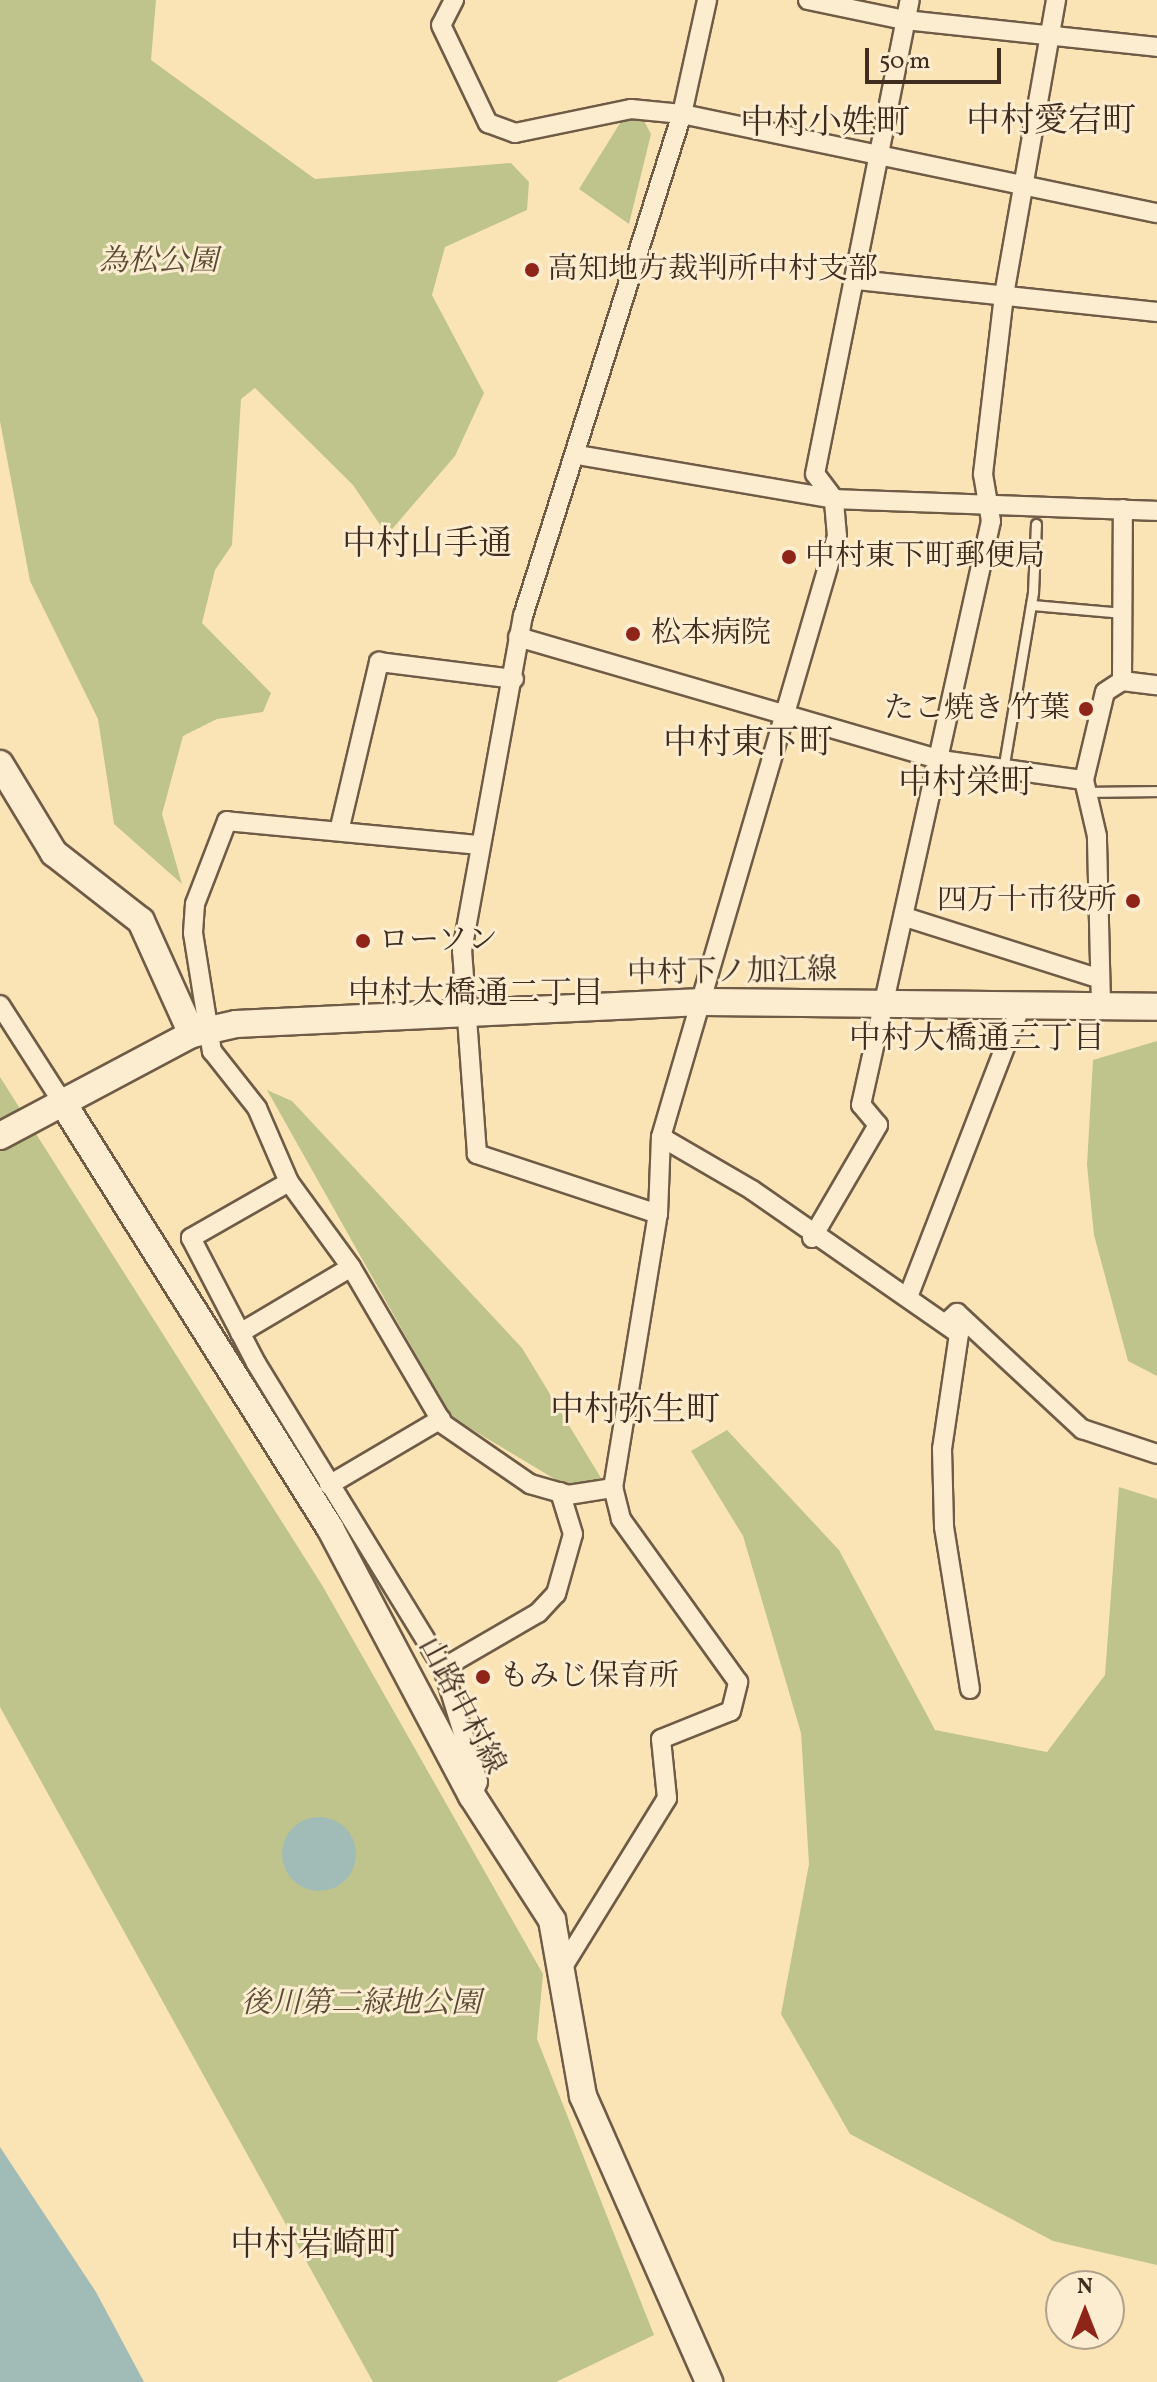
<!DOCTYPE html>
<meta charset="utf-8">
<style>
body{margin:0}
#map{position:relative;width:1157px;height:2382px;overflow:hidden;background:#fae4b6;font-family:Vollkorn,"Noto Serif JP",serif}
div>[style]{position:absolute}
.green>*{inset:0;background:#bfc48d}
.water>*{inset:0;background:#a1bcb7}
.round{border-radius:50%}
.roads{filter:drop-shadow(2px 0 #6f5b46) drop-shadow(-2px 0 #6f5b46) drop-shadow(0 2px #6f5b46) drop-shadow(0 -2px #6f5b46)}
.lane>*{height:9px;margin:-4.5px;padding:0 4.5px;transform-origin:4.5px;border-radius:4.5px;background:#fcedd0}
.street>*{height:18px;margin:-9px;padding:0 9px;transform-origin:9px;border-radius:9px;background:#fcedd0}
.secondary>*{height:26px;margin:-13px;padding:0 13px;transform-origin:13px;border-radius:13px;background:#fcedd0}
.dots>*{width:22px;height:22px;translate:-50% -50%;box-sizing:border-box;border:4px solid #fcedd0;border-radius:50%}
span{translate:-50% -50%;white-space:nowrap;text-align:center;line-height:1.15;-webkit-text-stroke:6px #fcedd0;paint-order:stroke}
.park-label{font-size:30px;color:#5a4b36;font-style:italic}
.poi-label{font-size:30px;color:#412d20}
.left{translate:0 -50%;text-align:left}
.right{translate:-100% -50%;text-align:right}
.street-label{font-size:30px;color:#412d20}
.neighbourhood-label{font-size:32px;color:#412d20}
.quarter-label{font-size:34px;color:#412d20}
.north{position:absolute;left:1045px;top:2270px;width:80px;height:80px;box-sizing:border-box;background:#fcedd0;border:2px solid #b1a08a;border-radius:50%;rotate:0deg;font-size:22px;font-weight:700;line-height:32px;text-align:center;color:#412d20}
.north::after{content:'';display:block;margin:auto;width:28px;height:36px;background:#8f2418;clip-path:polygon(50% 0,100% 100%,50% 72%,0 100%)}
.scale{position:absolute;left:865px;top:48px;width:136px;height:36px;box-sizing:border-box;border:4px solid #412d20;border-top:0;padding-left:10px;font-size:24px;line-height:28px;white-space:nowrap;color:#412d20;-webkit-text-stroke:6px #fcedd0;paint-order:stroke}
</style>
<div id="map">
<div class="green">
<i style="clip-path:polygon(0 0,156px 0,151px 60px,315px 179px,511px 163px,529px 182px,527px 210px,445px 247px,432px 295px,484px 393px,455px 456px,387px 535px,353px 485px,255px 388px,241px 399px,232px 545px,215px 570px,202px 623px,271px 693px,263px 712px,217px 719px,183px 736px,162px 814px,182px 884px,114px 824px,98px 719px,30px 581px,0 421px)"></i>
<i style="clip-path:polygon(643px 119px,651px 134px,629px 224px,579px 189px,622px 120px)"></i>
<i style="clip-path:polygon(1157px 1041px,1157px 1376px,1128px 1361px,1094px 1235px,1087px 1165px,1093px 1060px)"></i>
<i style="clip-path:polygon(0 1077px,322px 1585px,543px 1974px,537px 2039px,654px 2335px,556px 2382px,373px 2382px,0 1707px)"></i>
<i style="clip-path:polygon(267px 1090px,292px 1101px,522px 1348px,601px 1478px,568px 1487px,451px 1417px)"></i>
<i style="clip-path:polygon(727px 1430px,839px 1550px,935px 1730px,1047px 1752px,1105px 1675px,1119px 1487px,1157px 1499px,1157px 2265px,1053px 2241px,850px 2134px,781px 2014px,809px 1864px,801px 1733px,743px 1536px,691px 1451px)"></i>
</div>
<div class="water">
<i class="round" style="left:282px;top:1817px;width:74px;height:74px"></i>
<i style="clip-path:polygon(0 2147px,96px 2292px,144px 2382px,0 2382px)"></i>
</div>
<div class="roads">
<div class="lane">
<i style="left:1031px;top:605px;width:91px;rotate:5deg"></i>
<i style="left:1003px;top:770px;width:181px;rotate:-80.4deg"></i>
<i style="left:1033px;top:592px;width:68px;rotate:-87.5deg"></i>
<i style="left:1086px;top:792px;width:71px;rotate:-0.8deg"></i>
</div>
<div class="street">
<i style="left:454px;top:0;width:28px;rotate:117deg"></i>
<i style="left:441px;top:25px;width:109px;rotate:64.4deg"></i>
<i style="left:488px;top:123px;width:29px;rotate:20deg"></i>
<i style="left:515px;top:133px;width:118px;rotate:-11.7deg"></i>
<i style="left:631px;top:109px;width:51px;rotate:5.6deg"></i>
<i style="left:682px;top:114px;width:485px;rotate:11.8deg"></i>
<i style="left:808px;top:0;width:99px;rotate:11.7deg"></i>
<i style="left:905px;top:20px;width:253px;rotate:6.1deg"></i>
<i style="left:857px;top:280px;width:302px;rotate:6.1deg"></i>
<i style="left:577px;top:455px;width:261px;rotate:9.7deg"></i>
<i style="left:834px;top:499px;width:323px;rotate:2.1deg"></i>
<i style="left:518px;top:637px;width:441px;rotate:16.2deg"></i>
<i style="left:941px;top:760px;width:144px;rotate:8deg"></i>
<i style="left:1122px;top:681px;width:172px;rotate:-89.7deg"></i>
<i style="left:340px;top:827px;width:170px;rotate:-76.7deg"></i>
<i style="left:379px;top:662px;width:136px;rotate:7.2deg"></i>
<i style="left:479px;top:845px;width:253px;rotate:-174.6deg"></i>
<i style="left:227px;top:821px;width:89px;rotate:111.1deg"></i>
<i style="left:195px;top:904px;width:29px;rotate:94deg"></i>
<i style="left:193px;top:933px;width:120px;rotate:80.9deg"></i>
<i style="left:212px;top:1051px;width:73px;rotate:51.7deg"></i>
<i style="left:257px;top:1108px;width:81px;rotate:66.6deg"></i>
<i style="left:289px;top:1182px;width:105px;rotate:53.9deg"></i>
<i style="left:351px;top:1267px;width:182px;rotate:59.6deg"></i>
<i style="left:443px;top:1424px;width:106px;rotate:34.6deg"></i>
<i style="left:530px;top:1484px;width:40px;rotate:16deg"></i>
<i style="left:568px;top:1495px;width:46px;rotate:-8.8deg"></i>
<i style="left:905px;top:917px;width:201px;rotate:17.6deg"></i>
<i style="left:1101px;top:1004px;width:168px;rotate:-91.4deg"></i>
<i style="left:1097px;top:836px;width:57px;rotate:-103.1deg"></i>
<i style="left:1084px;top:780px;width:90px;rotate:-76.6deg"></i>
<i style="left:1105px;top:692px;width:20px;rotate:-33deg"></i>
<i style="left:1122px;top:681px;width:35px;rotate:7deg"></i>
<i style="left:0;top:1005px;width:113px;rotate:57.3deg"></i>
<i style="left:661px;top:1137px;width:105px;rotate:30.2deg"></i>
<i style="left:752px;top:1190px;width:252px;rotate:34.8deg"></i>
<i style="left:959px;top:1334px;width:116px;rotate:98.4deg"></i>
<i style="left:942px;top:1449px;width:78px;rotate:88.5deg"></i>
<i style="left:944px;top:1527px;width:164px;rotate:80.9deg"></i>
<i style="left:289px;top:1182px;width:113px;rotate:150.3deg"></i>
<i style="left:191px;top:1238px;width:141px;rotate:62.5deg"></i>
<i style="left:256px;top:1363px;width:358px;rotate:58.5deg"></i>
<i style="left:443px;top:1668px;width:119px;rotate:72.9deg"></i>
<i style="left:478px;top:1782px;width:15px;rotate:113deg"></i>
<i style="left:658px;top:1214px;width:191px;rotate:-161.7deg"></i>
<i style="left:477px;top:1154px;width:204px;rotate:-94.2deg"></i>
<i style="left:462px;top:951px;width:341px;rotate:-79.7deg"></i>
<i style="left:523px;top:616px;width:527px;rotate:-72.43deg"></i>
<i style="left:682px;top:114px;width:117px;rotate:-77.6deg"></i>
<i style="left:812px;top:1238px;width:131px;rotate:-59.7deg"></i>
<i style="left:878px;top:1125px;width:26px;rotate:-130deg"></i>
<i style="left:861px;top:1105px;width:598px;rotate:-77.45deg"></i>
<i style="left:991px;top:521px;width:48px;rotate:-99.7deg"></i>
<i style="left:983px;top:474px;width:180px;rotate:-83.3deg"></i>
<i style="left:1004px;top:295px;width:300px;rotate:-80deg"></i>
<i style="left:908px;top:1297px;width:313px;rotate:-68.8deg"></i>
<i style="left:946px;top:1323px;width:15px;rotate:-42deg"></i>
<i style="left:957px;top:1313px;width:171px;rotate:42.9deg"></i>
<i style="left:1082px;top:1429px;width:79px;rotate:18.4deg"></i>
<i style="left:240px;top:1333px;width:129px;rotate:-30.7deg"></i>
<i style="left:329px;top:1485px;width:130px;rotate:-30.5deg"></i>
<i style="left:443px;top:1668px;width:110px;rotate:-30.1deg"></i>
<i style="left:538px;top:1613px;width:26px;rotate:-47deg"></i>
<i style="left:556px;top:1594px;width:62px;rotate:-74.2deg"></i>
<i style="left:573px;top:1534px;width:44px;rotate:-107.2deg"></i>
<i style="left:564px;top:1965px;width:196px;rotate:-58.3deg"></i>
<i style="left:667px;top:1798px;width:59px;rotate:-95.8deg"></i>
<i style="left:661px;top:1739px;width:75px;rotate:-21.8deg"></i>
<i style="left:731px;top:1711px;width:30px;rotate:-76deg"></i>
<i style="left:738px;top:1682px;width:201px;rotate:-125.7deg"></i>
<i style="left:621px;top:1519px;width:32px;rotate:-104deg"></i>
<i style="left:613px;top:1488px;width:278px;rotate:-80.7deg"></i>
<i style="left:658px;top:1214px;width:77px;rotate:-87.8deg"></i>
<i style="left:661px;top:1137px;width:626px;rotate:-73.68deg"></i>
<i style="left:837px;top:536px;width:37px;rotate:-95deg"></i>
<i style="left:834px;top:499px;width:31px;rotate:-127deg"></i>
<i style="left:815px;top:474px;width:483px;rotate:-78.7deg"></i>
</div>
<div class="secondary">
<i style="left:0;top:764px;width:104px;rotate:58.8deg"></i>
<i style="left:54px;top:853px;width:110px;rotate:38deg"></i>
<i style="left:141px;top:921px;width:124px;rotate:65.7deg"></i>
<i style="left:61px;top:1100px;width:506px;rotate:57.85deg"></i>
<i style="left:330px;top:1528px;width:303px;rotate:62.1deg"></i>
<i style="left:472px;top:1796px;width:148px;rotate:57.2deg"></i>
<i style="left:552px;top:1920px;width:179px;rotate:80deg"></i>
<i style="left:583px;top:2096px;width:313px;rotate:66.2deg"></i>
<i style="left:0;top:1136px;width:217px;rotate:-28deg"></i>
<i style="left:192px;top:1034px;width:45px;rotate:-12.8deg"></i>
<i style="left:236px;top:1024px;width:466px;rotate:-2.7deg"></i>
<i style="left:701px;top:1002px;width:456px;rotate:0.6deg"></i>
</div>
</div>
<div class="dots">
<i style="left:532px;top:270px;background:#8f2418"></i>
<i style="left:789px;top:557px;background:#8f2418"></i>
<i style="left:633px;top:634px;background:#8f2418"></i>
<i style="left:1086px;top:709px;background:#8f2418"></i>
<i style="left:1133px;top:901px;background:#8f2418"></i>
<i style="left:363px;top:941px;background:#8f2418"></i>
<i style="left:483px;top:1677px;background:#8f2418"></i>
</div>
<div class="park-label">
<span style="left:158px;top:262px">為松公園</span>
<span style="left:361px;top:2004px">後川第二緑地公園</span>
</div>
<div class="poi-label">
<span class="left" style="left:548px;top:270px">高知地方裁判所中村支部</span>
<span class="left" style="left:805px;top:557px">中村東下町郵便局</span>
<span class="left" style="left:651px;top:634px">松本病院</span>
<span class="right" style="left:1070px;top:709px">たこ焼き 竹葉</span>
<span class="right" style="left:1117px;top:901px">四万十市役所</span>
<span class="left" style="left:379px;top:941px">ローソン</span>
<span class="left" style="left:499px;top:1677px">もみじ保育所</span>
</div>
<div class="street-label">
<span style="left:732px;top:973px;rotate:-1deg">中村下ノ加江線</span>
<span style="left:461px;top:1706px;rotate:62deg">山路中村線</span>
</div>
<div class="neighbourhood-label">
<span style="left:476px;top:995px">中村大橋通二丁目</span>
<span style="left:977px;top:1040px">中村大橋通三丁目</span>
</div>
<div class="quarter-label">
<span style="left:1051px;top:123px">中村愛宕町</span>
<span style="left:825px;top:125px">中村小姓町</span>
<span style="left:427px;top:546px">中村山手通</span>
<span style="left:748px;top:745px">中村東下町</span>
<span style="left:966px;top:785px">中村栄町</span>
<span style="left:635px;top:1412px">中村弥生町</span>
<span style="left:315px;top:2247px">中村岩崎町</span>
</div>
<div class="north">N</div>
<div class="scale">50 m</div>
</div>
